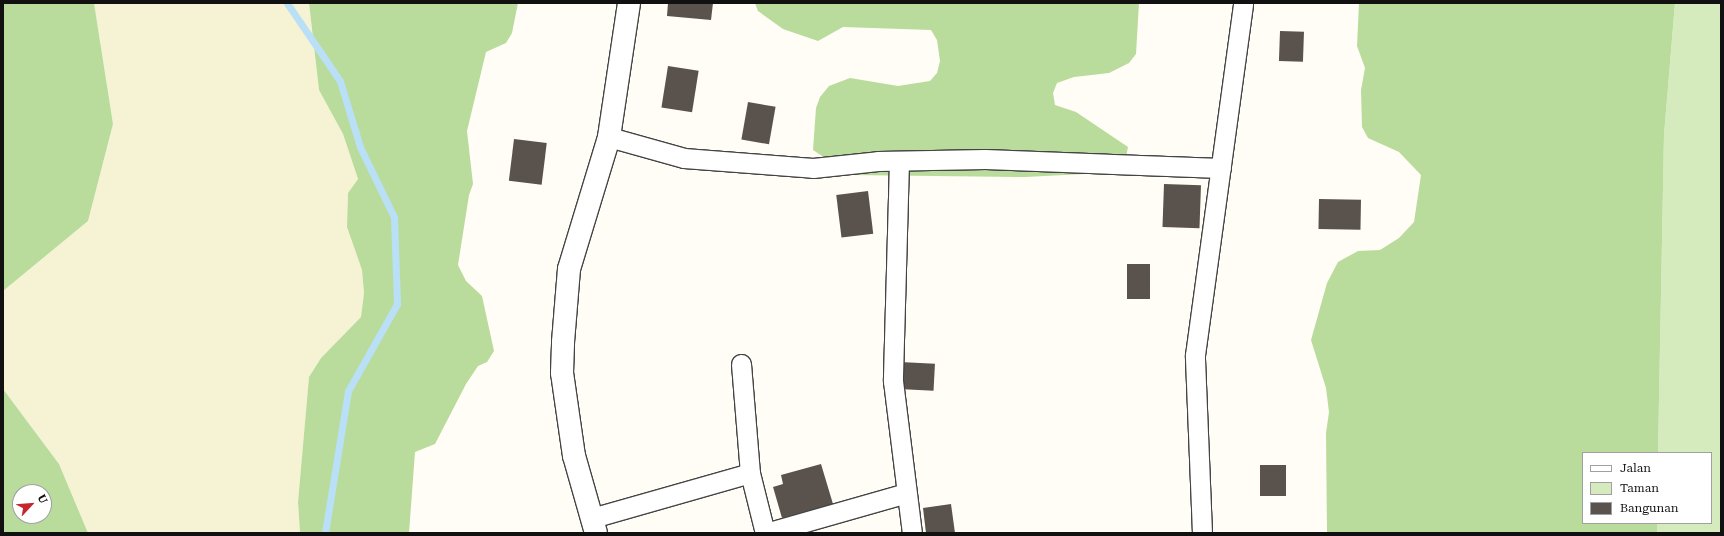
<!DOCTYPE html>
<style>
body{margin:0}
#map{position:relative;width:1724px;height:536px;overflow:hidden;background:#fffdf5;font-family:"Roboto Serif",serif}
div>[style]{position:absolute}
.farmland>*{inset:0;background:#f6f3d4}
.green>*{inset:0;background:#d5ebbd}
.forest>*{inset:0;background:#b9dc9c}
.stream>*{height:7px;margin:-3.5px;padding:0 3.5px;transform-origin:3.5px;border-radius:3.5px;background:#b9e0f7}
.building>*{inset:0;background:#5a524d;transform-origin:0 0}
.roads{filter:drop-shadow(1px 0 #444) drop-shadow(-1px 0 #444) drop-shadow(0 1px #444) drop-shadow(0 -1px #444)}
.minor>*{height:19px;margin:-9.5px;padding:0 9.5px;transform-origin:9.5px;border-radius:9.5px;background:#fff}
.tertiary>*{height:22px;margin:-11px;padding:0 11px;transform-origin:11px;border-radius:11px;background:#fff}
span{translate:-50% -50%;white-space:nowrap;text-align:center;line-height:1.15;-webkit-text-stroke:4px #fff;paint-order:stroke}
.frame{position:absolute;inset:0;border:4px solid #111;pointer-events:none}
.legend{position:absolute;left:1582px;top:452px;width:130px;height:72px;box-sizing:border-box;background:#fff;border:1px solid #a0a0a0;margin:0;padding:5px 7px;list-style:none;font-size:12px;color:#111}
.legend li{display:flex;align-items:center;gap:8px;height:20px}
.legend b{width:20px;border:1px solid #a0a0a0}
.north{position:absolute;left:12px;top:484px;width:40px;height:40px;box-sizing:border-box;background:#fff;border:1px solid #a0a0a0;border-radius:50%;rotate:64deg;font-size:11px;font-weight:700;line-height:16px;text-align:center;color:#111}
.north::after{content:'';display:block;margin:auto;width:14px;height:18px;background:#c4262e;clip-path:polygon(50% 0,100% 100%,50% 72%,0 100%)}
</style>
<div id="map">
<div class="farmland">
<i style="clip-path:polygon(94px 3px,309px 3px,319px 90px,343px 134px,358px 179px,348px 193px,347px 227px,362px 270px,364px 293px,361px 317px,321px 358px,309px 377px,298px 502px,300px 533px,88px 533px,59px 464px,3px 389px,3px 291px,88px 221px,113px 124px)"></i>
</div>
<div class="green">
<i style="clip-path:polygon(1675px 3px,1721px 3px,1721px 533px,1657px 533px,1657px 523px,1711px 523px,1711px 453px,1658px 453px,1664px 135px)"></i>
</div>
<div class="forest">
<i style="clip-path:polygon(3px 3px,94px 3px,113px 124px,88px 221px,3px 291px)"></i>
<i style="clip-path:polygon(309px 3px,518px 3px,512px 33px,506px 43px,486px 52px,467px 131px,473px 184px,469px 195px,458px 265px,466px 281px,482px 296px,494px 351px,487px 362px,478px 366px,466px 384px,435px 444px,415px 452px,409px 533px,300px 533px,298px 502px,309px 377px,321px 358px,361px 317px,364px 293px,362px 270px,347px 227px,348px 193px,358px 179px,343px 134px,319px 90px)"></i>
<i style="clip-path:polygon(755px 3px,1139px 3px,1136px 54px,1129px 63px,1109px 73px,1074px 77px,1057px 83px,1053px 93px,1055px 105px,1076px 112px,1128px 147px,1123px 172px,1025px 177px,851px 175px,813px 150px,816px 108px,820px 97px,829px 86px,850px 78px,898px 86px,930px 81px,937px 73px,940px 61px,937px 40px,931px 30px,843px 27px,818px 41px,783px 29px,758px 11px)"></i>
<i style="clip-path:polygon(1359px 3px,1675px 3px,1664px 135px,1658px 453px,1583px 453px,1583px 523px,1657px 523px,1657px 533px,1327px 533px,1326px 433px,1329px 412px,1326px 388px,1311px 340px,1327px 283px,1338px 262px,1358px 251px,1380px 250px,1399px 238px,1414px 222px,1421px 175px,1399px 152px,1368px 138px,1362px 127px,1361px 90px,1365px 68px,1357px 46px)"></i>
<i style="clip-path:polygon(evenodd,3px 389px,59px 464px,88px 533px,3px 533px,3px 389px,20px 492px,44px 492px,44px 516px,20px 516px,20px 492px)"></i>
</div>
<div class="stream">
<i style="left:287px;top:3px;width:94px;rotate:55.8deg"></i>
<i style="left:340px;top:81px;width:69px;rotate:73.1deg"></i>
<i style="left:360px;top:147px;width:78px;rotate:64.1deg"></i>
<i style="left:394px;top:217px;width:87px;rotate:88deg"></i>
<i style="left:397px;top:304px;width:100px;rotate:119.4deg"></i>
<i style="left:348px;top:391px;width:144px;rotate:99.2deg"></i>
</div>
<div class="building">
<i style="clip-path:polygon(668px 3px,713px 3px,711px 20px,667px 16px)"></i>
<i style="left:1280px;top:31px;width:24px;height:30px;rotate:2deg"></i>
<i style="left:668px;top:66px;width:31px;height:42px;rotate:9deg"></i>
<i style="left:748px;top:102px;width:28px;height:38px;rotate:10deg"></i>
<i style="left:514px;top:139px;width:33px;height:42px;rotate:7deg"></i>
<i style="left:1164px;top:184px;width:37px;height:43px;rotate:2deg"></i>
<i style="left:868px;top:191px;width:43px;height:32px;rotate:83deg"></i>
<i style="left:1319px;top:199px;width:42px;height:30px;rotate:1deg"></i>
<i style="left:1127px;top:264px;width:23px;height:35px"></i>
<i style="left:900px;top:362px;width:35px;height:27px;rotate:3deg"></i>
<i style="clip-path:polygon(821px 464px,833px 504px,782px 518px,773px 487px,783px 484px,781px 475px)"></i>
<i style="left:1260px;top:465px;width:26px;height:31px"></i>
<i style="clip-path:polygon(951px 504px,955px 533px,926px 533px,923px 508px)"></i>
</div>
<div class="roads">
<div class="minor">
<i style="left:609px;top:137px;width:78px;rotate:15.6deg"></i>
<i style="left:684px;top:158px;width:129px;rotate:4.4deg"></i>
<i style="left:813px;top:168px;width:65px;rotate:-6.1deg"></i>
<i style="left:878px;top:161px;width:107px;rotate:-1.1deg"></i>
<i style="left:985px;top:159px;width:236px;rotate:2.2deg"></i>
<i style="left:899px;top:161px;width:220px;rotate:91.6deg"></i>
<i style="left:893px;top:381px;width:153px;rotate:82.9deg"></i>
<i style="left:741px;top:364px;width:109px;rotate:85.3deg"></i>
<i style="left:750px;top:473px;width:62px;rotate:76deg"></i>
<i style="left:592px;top:518px;width:164px;rotate:-15.9deg"></i>
<i style="left:766px;top:533px;width:146px;rotate:-15.9deg"></i>
<i style="left:1202px;top:533px;width:178px;rotate:-92.3deg"></i>
<i style="left:1195px;top:355px;width:355px;rotate:-82.2deg"></i>
</div>
<div class="tertiary">
<i style="left:596px;top:533px;width:80px;rotate:-105.9deg"></i>
<i style="left:574px;top:456px;width:84px;rotate:-98.2deg"></i>
<i style="left:562px;top:373px;width:31px;rotate:-88deg"></i>
<i style="left:563px;top:342px;width:73px;rotate:-85.3deg"></i>
<i style="left:569px;top:269px;width:138px;rotate:-73.1deg"></i>
<i style="left:609px;top:137px;width:135px;rotate:-81.5deg"></i>
</div>
</div>
<div class="frame"></div>
<ul class="legend">
<li><b style="height:5px;background:#fff"></b>Jalan</li>
<li><b style="height:11px;background:#d5ebbd"></b>Taman</li>
<li><b style="height:11px;background:#5a524d"></b>Bangunan</li>
</ul>
<div class="north">U</div>
</div>
